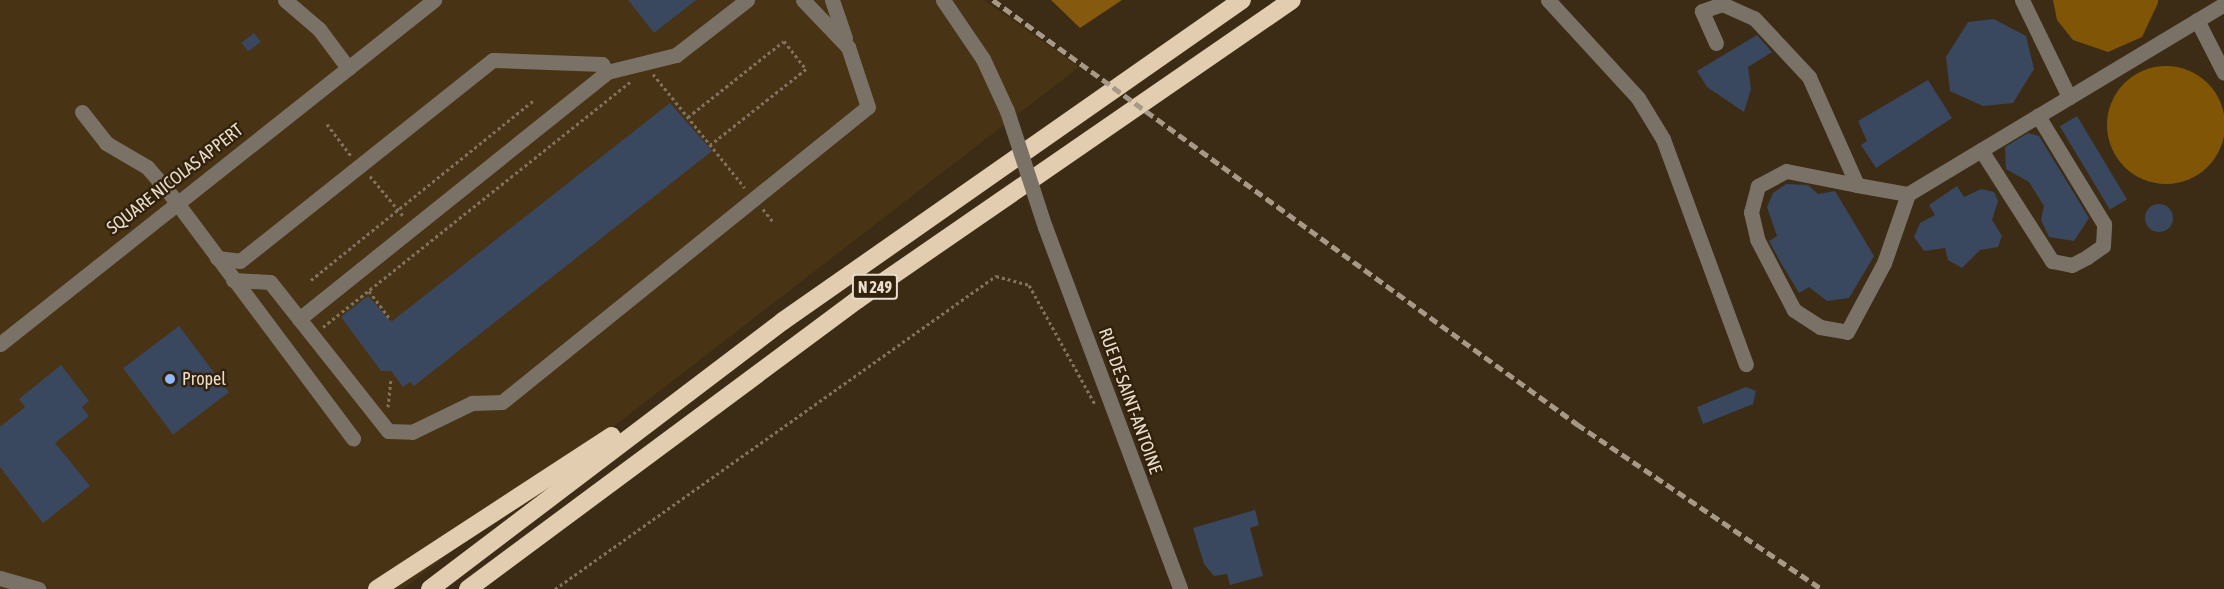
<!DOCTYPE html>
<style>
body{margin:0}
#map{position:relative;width:2224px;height:589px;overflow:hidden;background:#3d2c15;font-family:"Asap Condensed",sans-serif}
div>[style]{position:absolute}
.built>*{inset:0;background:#483315}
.forest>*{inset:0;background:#85590e}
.water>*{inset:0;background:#805505}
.round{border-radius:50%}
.building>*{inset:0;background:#39475f;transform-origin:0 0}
.path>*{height:3px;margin-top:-1.5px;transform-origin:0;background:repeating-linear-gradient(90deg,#81725f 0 3px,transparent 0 6px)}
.minor>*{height:15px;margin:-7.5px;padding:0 7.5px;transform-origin:7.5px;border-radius:7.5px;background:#7a7267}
.highway>*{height:18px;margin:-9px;padding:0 9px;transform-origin:9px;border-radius:9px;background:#e2cdb1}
.rail>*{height:4.5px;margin-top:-2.25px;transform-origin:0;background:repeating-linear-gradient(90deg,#a69987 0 9px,transparent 0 13.5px)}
.minor-bridge>*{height:15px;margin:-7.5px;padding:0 7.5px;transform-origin:7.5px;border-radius:7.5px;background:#7a7267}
.dots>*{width:16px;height:16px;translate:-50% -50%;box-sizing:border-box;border:3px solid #33220b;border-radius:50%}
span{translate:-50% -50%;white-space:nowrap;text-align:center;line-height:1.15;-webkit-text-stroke:5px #33220b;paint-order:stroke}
.shield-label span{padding:2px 4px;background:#33220b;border:2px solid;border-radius:4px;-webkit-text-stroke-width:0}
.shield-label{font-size:16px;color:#e8ddcf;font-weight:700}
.street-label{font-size:18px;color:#e8ddcf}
.poi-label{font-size:18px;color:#e8ddcf}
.left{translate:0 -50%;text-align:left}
</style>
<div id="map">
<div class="built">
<i style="clip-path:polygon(0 0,984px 0,1079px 67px,403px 589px,0 589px)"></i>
</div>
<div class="forest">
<i style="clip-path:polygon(1051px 0,1122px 0,1080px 28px)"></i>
</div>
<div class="water">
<i style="clip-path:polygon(2053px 0,2158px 0,2158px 3px,2142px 37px,2108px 52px,2073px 40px,2057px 20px)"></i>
<i class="round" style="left:2107px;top:66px;width:118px;height:118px"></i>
</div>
<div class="building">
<i style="clip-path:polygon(628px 0,696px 0,654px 33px)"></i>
<i style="clip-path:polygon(1994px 19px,2026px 36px,2034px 69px,2013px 103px,1983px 106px,1950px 91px,1946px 57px,1968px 22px)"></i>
<i style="left:254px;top:33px;width:11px;height:16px;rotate:52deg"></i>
<i style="clip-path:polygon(1757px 35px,1772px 52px,1748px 67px,1751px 89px,1744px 112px,1707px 87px,1697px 71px)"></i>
<i style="clip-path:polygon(1928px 80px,1952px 118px,1876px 168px,1861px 145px,1867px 141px,1858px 121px)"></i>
<i style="clip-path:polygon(670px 103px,712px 151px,414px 386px,410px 382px,403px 387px,391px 371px,381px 371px,341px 317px,368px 296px,391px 322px)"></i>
<i style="left:2077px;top:116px;width:97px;height:20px;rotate:59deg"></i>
<i style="clip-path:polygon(2028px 133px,2039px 136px,2089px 218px,2074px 241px,2049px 237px,2041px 220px,2044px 206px,2029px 182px,2006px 169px,2005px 147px)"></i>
<i style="clip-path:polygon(1786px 184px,1808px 185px,1818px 194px,1835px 191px,1874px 256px,1849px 298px,1827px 301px,1809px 287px,1799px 293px,1781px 263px,1769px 241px,1777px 236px,1767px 207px,1773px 193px)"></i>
<i style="clip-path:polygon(1957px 186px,1964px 197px,1981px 189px,1994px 192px,1998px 201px,1992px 220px,2002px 236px,1998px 247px,1980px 250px,1962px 268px,1948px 260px,1945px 248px,1924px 251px,1914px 237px,1920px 223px,1935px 215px,1929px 205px)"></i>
<i class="round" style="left:2145px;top:204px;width:28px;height:28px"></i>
<i style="left:179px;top:326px;width:83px;height:70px;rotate:53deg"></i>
<i style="clip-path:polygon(61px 365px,89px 401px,82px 407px,89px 416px,55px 443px,90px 486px,43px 523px,0 467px,0 427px,25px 407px,19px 399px)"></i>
<i style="clip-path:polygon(1746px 387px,1756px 391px,1753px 404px,1703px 424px,1697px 407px)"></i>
<i style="clip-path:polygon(1255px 510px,1259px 525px,1250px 528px,1263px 576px,1230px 585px,1227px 574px,1214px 576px,1204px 564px,1193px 528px)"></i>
</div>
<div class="path">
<i style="left:653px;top:74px;width:146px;rotate:51.1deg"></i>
<i style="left:688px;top:117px;width:122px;rotate:-38.4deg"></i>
<i style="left:784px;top:41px;width:36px;rotate:52deg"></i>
<i style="left:806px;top:69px;width:122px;rotate:141.6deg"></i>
<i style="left:327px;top:124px;width:40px;rotate:53deg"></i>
<i style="left:370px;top:176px;width:53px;rotate:50.3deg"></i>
<i style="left:763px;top:209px;width:16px;rotate:52deg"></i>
<i style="left:311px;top:280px;width:285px;rotate:-38.9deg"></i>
<i style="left:369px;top:291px;width:36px;rotate:53deg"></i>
<i style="left:323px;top:327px;width:393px;rotate:-38.6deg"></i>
<i style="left:388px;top:407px;width:28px;rotate:-84deg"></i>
<i style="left:555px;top:589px;width:541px;rotate:-35.37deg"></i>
<i style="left:996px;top:276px;width:34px;rotate:15deg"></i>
<i style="left:1029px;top:285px;width:136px;rotate:61deg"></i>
</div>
<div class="minor">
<i style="left:285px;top:0;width:45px;rotate:40.5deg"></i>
<i style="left:319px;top:29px;width:49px;rotate:53.4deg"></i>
<i style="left:832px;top:0;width:40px;rotate:71.1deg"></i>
<i style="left:943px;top:0;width:71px;rotate:55.9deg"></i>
<i style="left:983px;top:59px;width:57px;rotate:65.2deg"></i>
<i style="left:1548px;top:0;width:133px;rotate:47.4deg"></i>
<i style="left:1638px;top:98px;width:48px;rotate:58.6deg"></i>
<i style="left:1663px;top:139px;width:240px;rotate:69.8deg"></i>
<i style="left:2022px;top:0;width:108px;rotate:64.1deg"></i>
<i style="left:2197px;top:20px;width:59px;rotate:63deg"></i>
<i style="left:1716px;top:43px;width:35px;rotate:-114deg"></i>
<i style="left:1702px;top:11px;width:21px;rotate:-19deg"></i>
<i style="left:1722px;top:4px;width:35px;rotate:24deg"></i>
<i style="left:1754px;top:18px;width:81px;rotate:47deg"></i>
<i style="left:1809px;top:77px;width:118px;rotate:66deg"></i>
<i style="left:1857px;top:185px;width:52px;rotate:10deg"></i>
<i style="left:82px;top:112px;width:39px;rotate:52deg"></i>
<i style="left:106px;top:143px;width:48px;rotate:30.3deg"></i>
<i style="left:147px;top:167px;width:32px;rotate:49deg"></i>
<i style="left:168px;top:191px;width:309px;rotate:53.2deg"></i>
<i style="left:1981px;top:150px;width:132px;rotate:57.4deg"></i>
<i style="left:2052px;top:261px;width:20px;rotate:11deg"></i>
<i style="left:2072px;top:265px;width:17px;rotate:-28deg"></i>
<i style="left:2087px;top:257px;width:19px;rotate:-35deg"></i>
<i style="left:2103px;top:246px;width:22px;rotate:-87deg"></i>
<i style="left:2104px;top:224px;width:127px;rotate:-121.4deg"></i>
<i style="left:1857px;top:185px;width:72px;rotate:-168.8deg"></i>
<i style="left:1786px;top:171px;width:32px;rotate:152deg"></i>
<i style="left:1758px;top:186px;width:27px;rotate:105deg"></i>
<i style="left:1751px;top:212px;width:28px;rotate:77deg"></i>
<i style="left:1757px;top:239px;width:80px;rotate:62.5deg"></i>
<i style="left:1794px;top:310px;width:31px;rotate:33deg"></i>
<i style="left:1820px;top:327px;width:27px;rotate:10deg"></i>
<i style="left:1847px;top:332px;width:78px;rotate:-61.8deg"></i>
<i style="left:1884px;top:263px;width:73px;rotate:-70.8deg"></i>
<i style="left:1908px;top:194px;width:369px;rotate:-31deg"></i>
<i style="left:1045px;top:227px;width:386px;rotate:69.5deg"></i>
<i style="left:217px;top:258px;width:23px;rotate:7deg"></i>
<i style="left:240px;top:261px;width:323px;rotate:-38.5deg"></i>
<i style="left:493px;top:60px;width:109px;rotate:2.1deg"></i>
<i style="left:602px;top:64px;width:9px;rotate:58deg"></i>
<i style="left:233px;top:280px;width:37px;rotate:3deg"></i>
<i style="left:270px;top:282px;width:190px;rotate:51.6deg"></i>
<i style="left:388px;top:431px;width:24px;rotate:2deg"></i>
<i style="left:412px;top:432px;width:67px;rotate:-25.8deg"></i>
<i style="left:472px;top:403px;width:30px;rotate:-2deg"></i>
<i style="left:502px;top:402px;width:470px;rotate:-38.9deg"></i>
<i style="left:868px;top:107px;width:63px;rotate:-108.4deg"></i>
<i style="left:848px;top:47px;width:65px;rotate:-133.8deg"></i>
<i style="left:299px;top:319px;width:395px;rotate:-38.7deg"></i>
<i style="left:607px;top:72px;width:71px;rotate:-13.8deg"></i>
<i style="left:676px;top:55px;width:90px;rotate:-37.8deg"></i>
<i style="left:0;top:344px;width:554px;rotate:-38.4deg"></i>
<i style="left:0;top:578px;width:40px;rotate:16deg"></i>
</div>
<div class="highway">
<i style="left:377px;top:589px;width:280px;rotate:-33.1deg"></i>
<i style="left:430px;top:589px;width:443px;rotate:-37.2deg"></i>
<i style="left:783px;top:321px;width:560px;rotate:-34.97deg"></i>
<i style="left:468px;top:589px;width:485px;rotate:-36.6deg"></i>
<i style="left:857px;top:300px;width:528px;rotate:-34.59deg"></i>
</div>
<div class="rail">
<i style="left:993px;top:0;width:722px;rotate:35.98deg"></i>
<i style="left:1577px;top:424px;width:295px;rotate:34deg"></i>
</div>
<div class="minor-bridge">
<i style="left:1007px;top:111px;width:122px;rotate:71.9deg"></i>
</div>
<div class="dots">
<i style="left:170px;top:379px;background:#90b8fd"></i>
</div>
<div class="shield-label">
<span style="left:875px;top:287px">N 249</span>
</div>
<div class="street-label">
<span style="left:175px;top:179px;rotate:-38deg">SQUARE NICOLAS APPERT</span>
<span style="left:1130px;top:401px;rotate:70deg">RUE DE SAINT-ANTOINE</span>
</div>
<div class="poi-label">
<span class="left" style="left:182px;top:379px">Propel</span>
</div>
</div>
